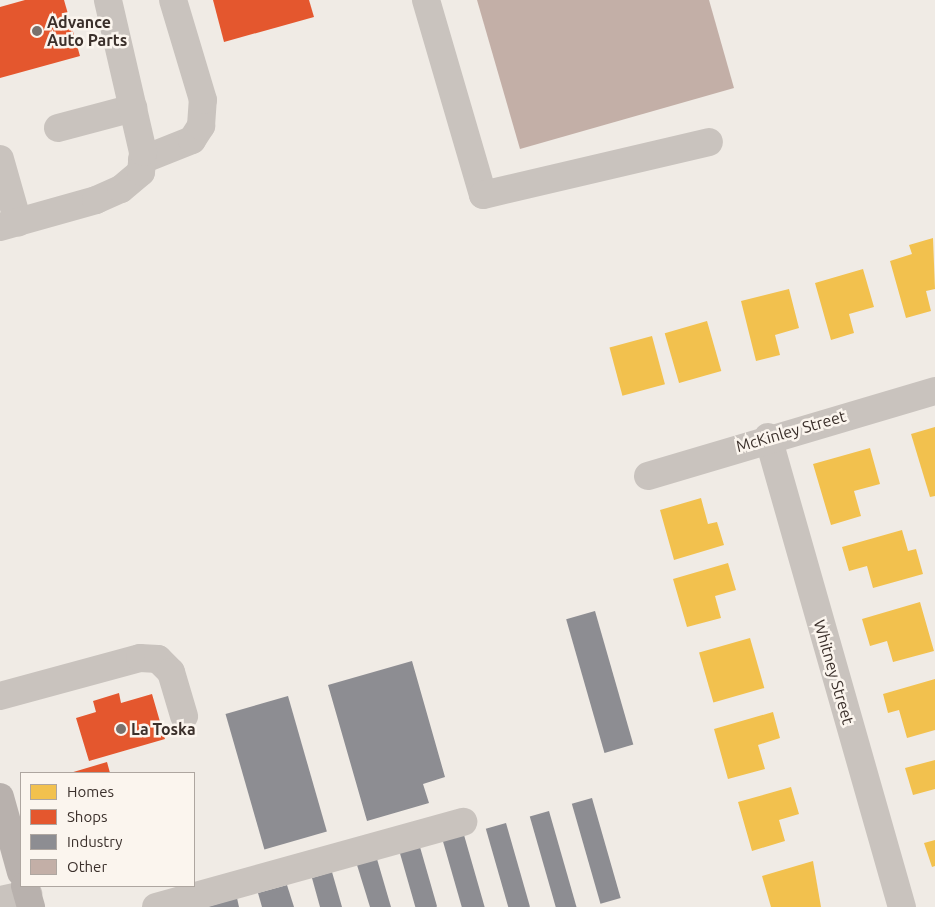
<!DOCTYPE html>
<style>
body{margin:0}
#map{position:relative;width:935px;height:907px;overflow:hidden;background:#f0ebe5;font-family:Ubuntu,sans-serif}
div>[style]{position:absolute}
.homes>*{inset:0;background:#f2c14e;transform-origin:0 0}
.shops>*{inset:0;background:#e4572e}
.industry>*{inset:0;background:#8d8d92;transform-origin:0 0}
.building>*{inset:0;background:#c3afa7}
.minor>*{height:28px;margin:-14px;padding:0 14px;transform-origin:14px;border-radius:14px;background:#c9c3be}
.major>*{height:28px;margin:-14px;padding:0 14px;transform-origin:14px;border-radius:14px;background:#b8b1ad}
.dots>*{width:14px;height:14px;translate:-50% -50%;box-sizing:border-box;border:2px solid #fbf5ee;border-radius:50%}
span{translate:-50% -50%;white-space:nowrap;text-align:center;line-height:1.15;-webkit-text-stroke:5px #fbf5ee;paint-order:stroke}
.poi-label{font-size:16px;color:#3b302b;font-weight:700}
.left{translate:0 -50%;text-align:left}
.street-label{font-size:16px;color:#3b302b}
.legend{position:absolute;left:20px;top:772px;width:175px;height:115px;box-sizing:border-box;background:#fbf5ee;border:1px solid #aea6a0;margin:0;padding:6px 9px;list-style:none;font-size:15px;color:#3b302b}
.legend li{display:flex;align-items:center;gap:10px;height:25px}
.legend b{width:25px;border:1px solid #aea6a0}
</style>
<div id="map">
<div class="homes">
<i style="clip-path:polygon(933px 238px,935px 289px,926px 291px,931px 311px,906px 318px,890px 261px,912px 254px,909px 245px)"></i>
<i style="clip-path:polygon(863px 269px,874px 307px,849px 314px,854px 333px,831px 340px,815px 283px)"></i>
<i style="clip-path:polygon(789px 289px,799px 328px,775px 335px,780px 355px,756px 361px,741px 301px)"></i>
<i style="left:707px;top:321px;width:52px;height:44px;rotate:74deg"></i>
<i style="left:652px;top:336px;width:50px;height:44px;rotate:75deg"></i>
<i style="clip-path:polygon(935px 427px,935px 496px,930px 497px,911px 434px)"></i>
<i style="clip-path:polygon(870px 448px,880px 484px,854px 491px,861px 516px,831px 525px,813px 464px)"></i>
<i style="clip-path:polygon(701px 498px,708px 524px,717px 522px,724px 545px,674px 560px,660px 510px)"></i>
<i style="clip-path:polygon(902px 530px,908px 551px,916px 549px,923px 574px,873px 588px,867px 566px,849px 571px,842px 547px)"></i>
<i style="clip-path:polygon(728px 563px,736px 590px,715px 596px,721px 618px,687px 627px,673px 579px)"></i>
<i style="clip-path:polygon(920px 602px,934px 651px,893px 662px,887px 641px,870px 646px,862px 619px)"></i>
<i style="left:750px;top:638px;width:52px;height:53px;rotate:74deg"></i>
<i style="clip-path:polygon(935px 679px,935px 730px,907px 738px,899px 710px,888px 713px,883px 694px)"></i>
<i style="clip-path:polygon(773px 712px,780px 738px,758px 745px,765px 769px,728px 779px,714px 729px)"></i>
<i style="clip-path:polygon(935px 760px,935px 789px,913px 795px,905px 768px)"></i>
<i style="clip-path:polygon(791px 787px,799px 814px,779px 820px,785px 841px,752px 851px,738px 802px)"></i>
<i style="clip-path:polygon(935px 840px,935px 866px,932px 867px,924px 843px)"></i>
<i style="clip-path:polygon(813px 861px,821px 907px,771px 907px,762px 876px)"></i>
</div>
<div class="shops">
<i style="clip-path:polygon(25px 0,64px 0,80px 56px,0 78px,0 7px)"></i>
<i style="clip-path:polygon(213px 0,309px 0,314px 17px,224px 42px)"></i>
<i style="clip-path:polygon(119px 693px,121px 703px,152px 694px,165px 739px,89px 761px,76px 718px,96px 712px,93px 701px)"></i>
<i style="clip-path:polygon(107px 762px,110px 773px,70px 773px)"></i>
</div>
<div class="industry">
<i style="left:595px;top:611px;width:139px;height:30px;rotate:74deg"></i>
<i style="clip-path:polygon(412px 661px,445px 777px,423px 784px,429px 803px,367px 821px,328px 685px)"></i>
<i style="left:288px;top:696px;width:141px;height:65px;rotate:74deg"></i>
<i style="left:592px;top:798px;width:104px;height:21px;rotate:74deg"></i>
<i style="left:549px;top:811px;width:100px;height:20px;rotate:74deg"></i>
<i style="left:506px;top:823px;width:87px;height:21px;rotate:74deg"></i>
<i style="left:464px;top:835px;width:75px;height:22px;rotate:74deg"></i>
<i style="left:420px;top:847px;width:62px;height:21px;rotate:74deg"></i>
<i style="clip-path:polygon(377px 859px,391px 907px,370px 907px,357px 865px)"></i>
<i style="clip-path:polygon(332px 872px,342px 907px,320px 907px,312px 878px)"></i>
<i style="clip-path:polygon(287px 885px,294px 907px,262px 907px,258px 893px)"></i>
<i style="clip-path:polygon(237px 898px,239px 907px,207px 907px)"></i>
</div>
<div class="building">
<i style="clip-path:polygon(477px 0,709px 0,734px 88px,520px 149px)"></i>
</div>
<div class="minor">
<i style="left:426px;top:0;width:203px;rotate:73.7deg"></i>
<i style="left:483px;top:195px;width:232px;rotate:-13.2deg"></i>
<i style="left:58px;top:128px;width:78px;rotate:-14.9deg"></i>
<i style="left:0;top:159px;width:66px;rotate:74.1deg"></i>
<i style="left:142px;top:160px;width:54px;rotate:-21.8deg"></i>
<i style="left:192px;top:140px;width:17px;rotate:-57deg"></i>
<i style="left:201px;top:126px;width:26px;rotate:-86deg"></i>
<i style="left:203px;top:100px;width:104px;rotate:-106.7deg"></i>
<i style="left:0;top:227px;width:100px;rotate:-15.7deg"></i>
<i style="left:96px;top:200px;width:27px;rotate:-24deg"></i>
<i style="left:121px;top:189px;width:26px;rotate:-40deg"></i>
<i style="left:141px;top:172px;width:20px;rotate:-84deg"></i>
<i style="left:143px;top:152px;width:156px;rotate:-103deg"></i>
<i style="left:768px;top:437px;width:489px;rotate:74.1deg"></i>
<i style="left:648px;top:476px;width:299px;rotate:-16.5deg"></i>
<i style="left:0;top:696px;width:145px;rotate:-15.2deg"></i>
<i style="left:140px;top:658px;width:18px;rotate:3deg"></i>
<i style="left:158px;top:659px;width:18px;rotate:45deg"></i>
<i style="left:171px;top:672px;width:46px;rotate:73.5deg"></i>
<i style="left:0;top:900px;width:29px;rotate:-12deg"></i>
<i style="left:156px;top:907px;width:319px;rotate:-15.5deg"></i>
</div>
<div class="major">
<i style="left:0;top:797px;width:78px;rotate:74.4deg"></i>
<i style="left:25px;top:886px;width:22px;rotate:74deg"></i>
</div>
<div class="dots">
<i style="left:37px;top:31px;background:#7a716c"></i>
<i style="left:121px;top:729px;background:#7a716c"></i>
</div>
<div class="poi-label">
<span class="left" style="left:47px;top:31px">Advance<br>Auto Parts</span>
<span class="left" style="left:131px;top:729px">La Toska</span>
</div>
<div class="street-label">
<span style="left:791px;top:431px;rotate:-16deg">McKinley Street</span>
<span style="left:834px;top:672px;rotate:74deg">Whitney Street</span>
</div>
<ul class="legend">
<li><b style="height:14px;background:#f2c14e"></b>Homes</li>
<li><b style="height:14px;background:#e4572e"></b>Shops</li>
<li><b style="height:14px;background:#8d8d92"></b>Industry</li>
<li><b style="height:14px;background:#c3afa7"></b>Other</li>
</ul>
</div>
